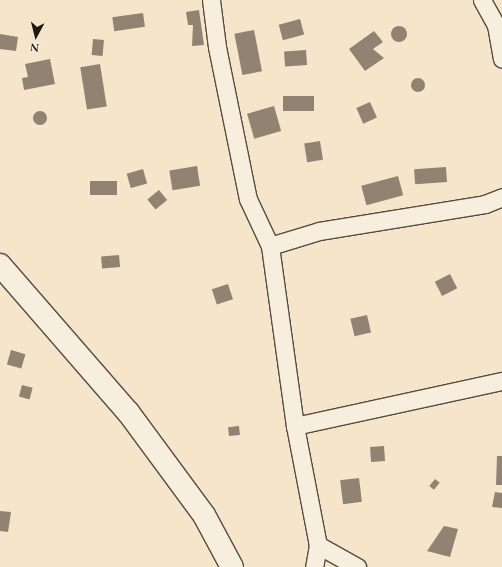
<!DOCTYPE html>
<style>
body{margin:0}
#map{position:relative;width:502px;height:567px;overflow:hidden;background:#f5e5cb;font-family:"EB Garamond",serif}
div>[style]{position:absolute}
.building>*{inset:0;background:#908372;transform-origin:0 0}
.round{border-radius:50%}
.roads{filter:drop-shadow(1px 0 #574b40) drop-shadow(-1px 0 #574b40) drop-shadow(0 1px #574b40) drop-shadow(0 -1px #574b40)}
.street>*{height:17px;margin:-8.5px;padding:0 8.5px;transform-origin:8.5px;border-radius:8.5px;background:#f8eedd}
.secondary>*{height:22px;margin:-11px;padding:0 11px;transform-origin:11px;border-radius:11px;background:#f8eedd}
span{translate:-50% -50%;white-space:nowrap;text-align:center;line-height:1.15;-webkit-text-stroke:3px #f8eedd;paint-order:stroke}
.north{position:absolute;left:16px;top:16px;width:40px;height:40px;-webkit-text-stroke:3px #f8eedd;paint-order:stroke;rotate:187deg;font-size:11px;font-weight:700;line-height:16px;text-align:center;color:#221812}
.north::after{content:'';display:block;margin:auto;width:14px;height:18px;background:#221812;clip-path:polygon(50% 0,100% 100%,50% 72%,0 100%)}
</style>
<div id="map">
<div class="building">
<i style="clip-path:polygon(199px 10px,204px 45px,192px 46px,193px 25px,188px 25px,186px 12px)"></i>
<i style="left:143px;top:13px;width:14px;height:31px;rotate:82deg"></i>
<i style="left:300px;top:19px;width:16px;height:22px;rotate:75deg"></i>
<i class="round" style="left:391px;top:26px;width:16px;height:16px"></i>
<i style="left:254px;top:30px;width:42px;height:20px;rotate:79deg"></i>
<i style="clip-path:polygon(374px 31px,383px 42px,373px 49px,384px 58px,365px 71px,349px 49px)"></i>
<i style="clip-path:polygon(0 34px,18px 37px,16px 51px,0 49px)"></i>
<i style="left:93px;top:39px;width:11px;height:16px;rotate:5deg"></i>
<i style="left:306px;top:50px;width:15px;height:22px;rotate:86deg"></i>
<i style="clip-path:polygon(50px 59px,55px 84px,24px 90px,22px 78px,28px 77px,25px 64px)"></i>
<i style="left:100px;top:64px;width:43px;height:20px;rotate:81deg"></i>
<i class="round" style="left:411px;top:78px;width:14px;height:14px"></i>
<i style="left:314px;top:96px;width:15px;height:31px;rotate:90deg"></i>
<i style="left:370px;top:102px;width:17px;height:15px;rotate:66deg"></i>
<i style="left:274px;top:106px;width:26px;height:28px;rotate:74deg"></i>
<i class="round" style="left:33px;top:111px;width:14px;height:14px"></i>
<i style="left:320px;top:141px;width:19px;height:16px;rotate:81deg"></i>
<i style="left:197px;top:166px;width:20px;height:28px;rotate:81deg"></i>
<i style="left:446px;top:167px;width:15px;height:32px;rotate:86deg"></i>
<i style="left:143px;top:169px;width:15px;height:17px;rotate:74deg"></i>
<i style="left:398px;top:176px;width:20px;height:38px;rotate:75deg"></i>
<i style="left:90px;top:181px;width:27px;height:14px"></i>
<i style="left:159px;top:190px;width:13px;height:15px;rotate:51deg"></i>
<i style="left:119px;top:255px;width:12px;height:18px;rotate:85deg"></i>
<i style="left:450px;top:274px;width:16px;height:17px;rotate:63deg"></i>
<i style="left:228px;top:284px;width:16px;height:17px;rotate:72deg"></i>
<i style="left:367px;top:315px;width:18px;height:17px;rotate:77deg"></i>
<i style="left:11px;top:350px;width:15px;height:15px;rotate:16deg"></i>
<i style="left:22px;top:385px;width:11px;height:12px;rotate:15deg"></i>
<i style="left:239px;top:426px;width:9px;height:11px;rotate:84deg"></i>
<i style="left:384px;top:446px;width:15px;height:14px;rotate:86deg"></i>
<i style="clip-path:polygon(497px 456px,502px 456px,502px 485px,496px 485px)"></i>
<i style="left:359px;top:478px;width:24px;height:19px;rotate:83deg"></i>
<i style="left:435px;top:479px;width:6px;height:9px;rotate:39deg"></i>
<i style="clip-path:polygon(495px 492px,502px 493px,502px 508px,492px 507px)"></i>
<i style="clip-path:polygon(0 511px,11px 512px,8px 532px,0 531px)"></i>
<i style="clip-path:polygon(444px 526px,458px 529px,450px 557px,427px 551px)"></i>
</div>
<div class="roads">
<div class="street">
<i style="left:211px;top:0;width:47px;rotate:82.7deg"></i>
<i style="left:217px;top:47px;width:155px;rotate:78.5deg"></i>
<i style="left:248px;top:199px;width:52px;rotate:64.9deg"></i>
<i style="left:270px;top:246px;width:182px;rotate:82.1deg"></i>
<i style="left:295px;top:426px;width:121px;rotate:79.1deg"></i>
<i style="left:318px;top:545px;width:22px;rotate:100deg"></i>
<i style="left:482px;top:0;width:29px;rotate:61deg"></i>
<i style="left:496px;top:25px;width:34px;rotate:80deg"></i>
<i style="left:270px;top:246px;width:51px;rotate:-17deg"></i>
<i style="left:319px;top:231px;width:168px;rotate:-9.2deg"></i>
<i style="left:485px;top:204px;width:18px;rotate:-22deg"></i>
<i style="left:295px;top:426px;width:212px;rotate:-12.3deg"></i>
<i style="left:318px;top:545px;width:45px;rotate:29.4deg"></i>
</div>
<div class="secondary">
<i style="left:0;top:265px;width:195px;rotate:49deg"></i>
<i style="left:128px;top:412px;width:128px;rotate:53.6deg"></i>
<i style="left:204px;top:515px;width:59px;rotate:61.7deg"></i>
</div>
</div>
<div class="north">N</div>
</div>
